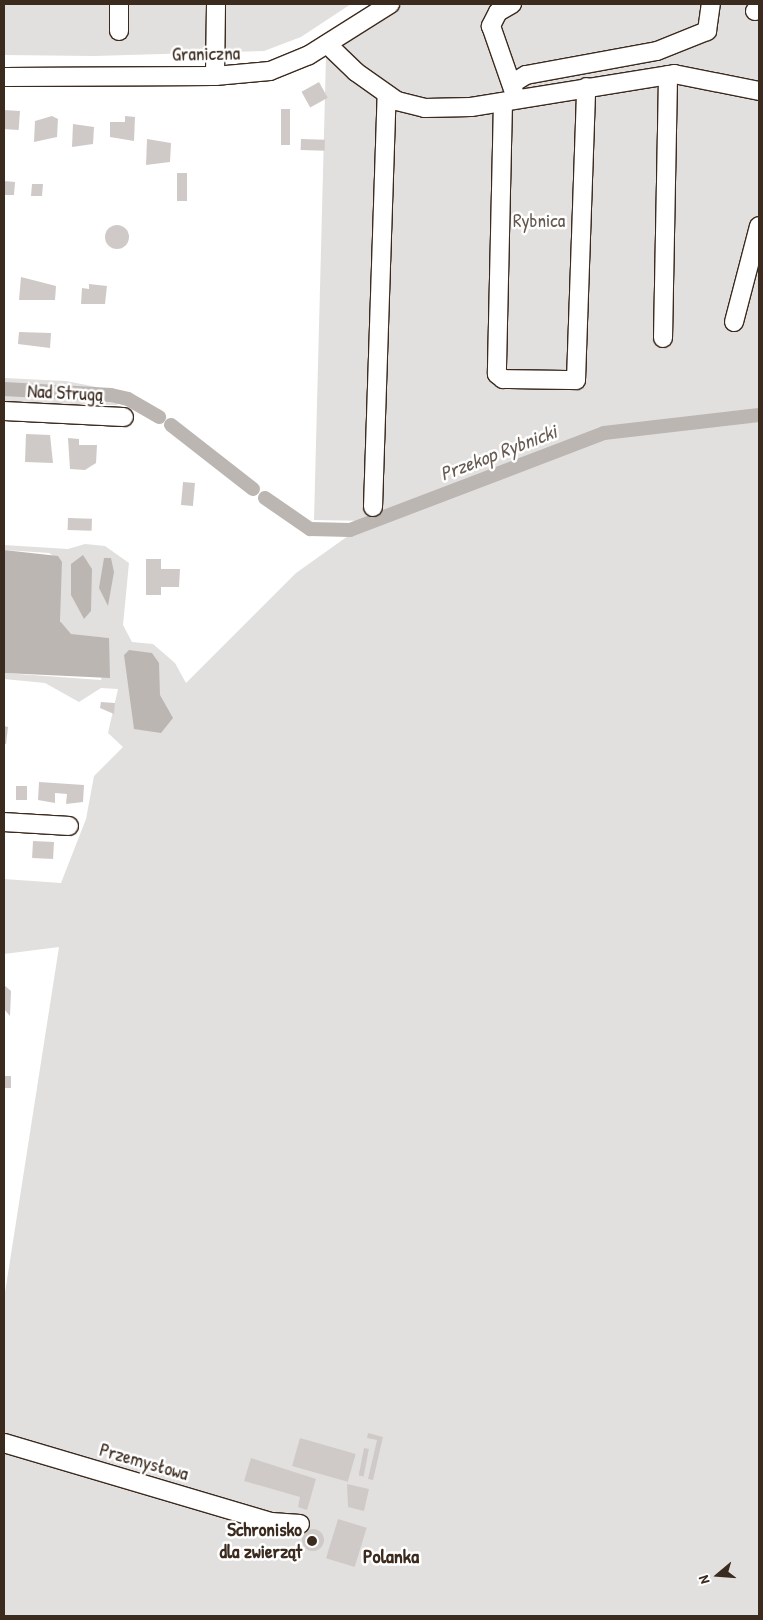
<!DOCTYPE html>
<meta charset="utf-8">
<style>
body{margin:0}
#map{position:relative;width:763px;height:1620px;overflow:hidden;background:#fff;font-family:"Patrick Hand",sans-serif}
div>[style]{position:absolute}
.green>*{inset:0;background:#e2e0de}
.water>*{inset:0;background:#bcb6b3}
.canal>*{height:14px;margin:-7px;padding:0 7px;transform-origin:7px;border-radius:7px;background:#bcb6b3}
.building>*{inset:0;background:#cfcac7;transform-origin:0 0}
.round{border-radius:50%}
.roads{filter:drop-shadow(1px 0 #3b2a1e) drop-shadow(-1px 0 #3b2a1e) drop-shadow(0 1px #3b2a1e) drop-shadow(0 -1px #3b2a1e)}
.minor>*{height:18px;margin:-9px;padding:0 9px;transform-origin:9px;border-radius:9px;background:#fff}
.dots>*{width:14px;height:14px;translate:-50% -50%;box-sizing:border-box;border:2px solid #fff;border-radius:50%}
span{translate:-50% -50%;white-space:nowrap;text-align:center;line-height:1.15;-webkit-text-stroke:5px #fff;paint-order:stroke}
.street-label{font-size:19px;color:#3b2a1e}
.park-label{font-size:19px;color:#65584e}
.poi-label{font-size:19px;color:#3b2a1e;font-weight:700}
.right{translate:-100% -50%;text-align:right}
.water-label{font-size:20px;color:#685b52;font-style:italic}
.neighbourhood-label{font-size:20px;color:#3b2a1e;font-weight:700}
.frame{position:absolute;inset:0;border:5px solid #3b2a1e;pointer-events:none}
.north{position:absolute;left:693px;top:1550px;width:50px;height:50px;-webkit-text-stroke:4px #fff;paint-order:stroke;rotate:252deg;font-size:14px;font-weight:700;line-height:20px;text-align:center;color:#3b2a1e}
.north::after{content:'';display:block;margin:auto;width:18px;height:22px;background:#3b2a1e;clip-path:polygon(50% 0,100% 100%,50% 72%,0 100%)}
</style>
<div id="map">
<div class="green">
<i style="clip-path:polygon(4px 4px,351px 4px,301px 37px,264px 51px,94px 56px,4px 55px)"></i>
<i style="clip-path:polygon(evenodd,403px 4px,759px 4px,759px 1616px,4px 1616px,4px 1299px,59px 947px,4px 954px,4px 879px,61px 883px,86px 819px,94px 776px,123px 747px,108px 733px,118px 689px,101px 688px,79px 702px,45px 683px,4px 679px,4px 673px,101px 680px,109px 638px,71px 635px,64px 629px,57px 613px,62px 562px,49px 553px,4px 550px,4px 545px,68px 549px,85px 544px,105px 546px,129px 563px,123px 625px,132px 642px,153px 644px,175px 663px,186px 683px,296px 573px,369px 521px,314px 520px,326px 56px,403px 4px,71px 564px,92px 569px,71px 595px,71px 564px)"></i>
<i style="clip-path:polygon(4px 378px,66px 381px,117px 391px,120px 400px,117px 405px,4px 404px)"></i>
</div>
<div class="water">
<i style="clip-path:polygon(4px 550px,58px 556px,62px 562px,60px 621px,71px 634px,109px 638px,110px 678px,4px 673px)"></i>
<i style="clip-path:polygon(83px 555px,92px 569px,91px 611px,84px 619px,71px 595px,71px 564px)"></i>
<i style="clip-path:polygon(104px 558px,111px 558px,114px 572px,108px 606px,99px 588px)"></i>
<i style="clip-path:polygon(129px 650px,152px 653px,159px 663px,160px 695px,173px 718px,161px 733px,134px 729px,124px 655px)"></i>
</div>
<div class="canal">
<i style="left:4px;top:389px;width:107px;rotate:3.2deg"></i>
<i style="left:111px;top:395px;width:17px;rotate:13deg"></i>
<i style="left:128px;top:399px;width:36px;rotate:30deg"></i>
<i style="left:171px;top:425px;width:104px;rotate:38deg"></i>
<i style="left:265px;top:498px;width:55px;rotate:34.6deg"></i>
<i style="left:310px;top:529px;width:40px;rotate:1.4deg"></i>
<i style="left:350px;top:530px;width:272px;rotate:-20.9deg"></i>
<i style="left:604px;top:433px;width:156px;rotate:-6.6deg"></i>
</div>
<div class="building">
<i style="left:319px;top:82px;width:18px;height:20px;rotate:61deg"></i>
<i style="left:281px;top:109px;width:9px;height:36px"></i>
<i style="left:4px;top:110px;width:16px;height:19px;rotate:4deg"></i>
<i style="clip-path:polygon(52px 116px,58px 119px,57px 137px,34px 142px,35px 121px)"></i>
<i style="clip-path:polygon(125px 116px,135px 117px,134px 141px,110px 137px,110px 122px,125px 122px)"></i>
<i style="clip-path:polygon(73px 124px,94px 127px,93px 144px,72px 147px)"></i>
<i style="clip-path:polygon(147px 139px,171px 143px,170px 162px,146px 165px)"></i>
<i style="left:301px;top:139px;width:24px;height:11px;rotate:2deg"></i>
<i style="left:177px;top:173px;width:10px;height:28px"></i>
<i style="clip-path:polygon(4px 181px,15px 182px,14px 195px,4px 195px)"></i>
<i style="clip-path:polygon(32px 184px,43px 184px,42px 196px,31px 196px)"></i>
<i class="round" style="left:105px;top:225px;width:24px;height:24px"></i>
<i style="clip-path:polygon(21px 277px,56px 286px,55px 300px,19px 300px)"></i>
<i style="clip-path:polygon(89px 284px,107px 286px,105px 304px,81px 304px,82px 288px,89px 289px)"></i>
<i style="clip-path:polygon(19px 332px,51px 333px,50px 348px,18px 344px)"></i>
<i style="clip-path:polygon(26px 434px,50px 435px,53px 463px,25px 462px)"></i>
<i style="clip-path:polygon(68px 438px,79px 439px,79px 445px,97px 445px,96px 463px,85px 470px,70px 469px)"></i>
<i style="left:183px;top:482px;width:12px;height:23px;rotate:5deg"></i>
<i style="left:68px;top:518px;width:24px;height:12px;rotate:2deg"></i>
<i style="clip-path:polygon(146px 559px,161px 559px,161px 569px,180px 569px,179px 587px,161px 587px,161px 595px,146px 595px)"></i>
<i style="clip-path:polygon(101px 702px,115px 703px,114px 714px,100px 708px)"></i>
<i style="clip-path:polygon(4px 726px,8px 727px,6px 744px,4px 744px)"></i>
<i style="clip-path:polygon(39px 782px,84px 785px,83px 802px,66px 804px,67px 794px,55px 793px,55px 803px,38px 800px)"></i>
<i style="left:16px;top:786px;width:11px;height:14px"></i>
<i style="left:33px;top:841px;width:21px;height:17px;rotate:3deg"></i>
<i style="clip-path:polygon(4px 985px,11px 991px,10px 1016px,4px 1009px)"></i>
<i style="left:4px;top:1076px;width:7px;height:12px"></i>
<i style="clip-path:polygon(368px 1433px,383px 1437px,373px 1480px,368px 1479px,377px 1440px,367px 1438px)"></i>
<i style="left:300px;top:1438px;width:58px;height:29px;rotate:16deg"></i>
<i style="left:364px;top:1448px;width:5px;height:28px;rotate:11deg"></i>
<i style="clip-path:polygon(251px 1458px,316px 1479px,307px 1510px,298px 1507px,300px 1497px,244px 1481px)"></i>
<i style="clip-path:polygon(347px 1484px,369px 1489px,364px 1511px,348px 1507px)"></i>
<i style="left:338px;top:1519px;width:30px;height:41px;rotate:17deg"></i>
<i class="round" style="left:302px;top:1529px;width:22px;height:22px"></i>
</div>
<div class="roads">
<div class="minor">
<i style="left:512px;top:4px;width:16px;rotate:150deg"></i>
<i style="left:498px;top:12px;width:16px;rotate:117deg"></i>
<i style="left:491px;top:26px;width:73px;rotate:70.8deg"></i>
<i style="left:755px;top:11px;width:4px;rotate:-27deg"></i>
<i style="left:119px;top:31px;width:27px;rotate:-90deg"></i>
<i style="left:327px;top:44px;width:40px;rotate:44deg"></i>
<i style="left:356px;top:72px;width:50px;rotate:35.3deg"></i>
<i style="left:397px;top:101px;width:29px;rotate:14deg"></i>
<i style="left:425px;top:108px;width:46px;rotate:-1.2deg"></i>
<i style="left:471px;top:107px;width:206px;rotate:-9.2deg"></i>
<i style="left:674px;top:74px;width:87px;rotate:11.3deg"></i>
<i style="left:215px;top:76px;width:72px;rotate:-89.2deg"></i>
<i style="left:4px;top:77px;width:211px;rotate:-0.3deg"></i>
<i style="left:215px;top:76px;width:55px;rotate:-5.2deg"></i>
<i style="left:270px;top:71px;width:42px;rotate:-22.3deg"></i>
<i style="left:309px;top:55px;width:96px;rotate:-32.2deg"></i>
<i style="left:513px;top:83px;width:15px;rotate:-32deg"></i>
<i style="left:526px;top:75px;width:133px;rotate:-10.4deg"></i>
<i style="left:657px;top:51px;width:54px;rotate:-21.8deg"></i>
<i style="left:707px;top:31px;width:27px;rotate:-82deg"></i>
<i style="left:503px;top:102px;width:272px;rotate:91.3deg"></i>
<i style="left:497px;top:374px;width:8px;rotate:40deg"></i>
<i style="left:503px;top:379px;width:73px;rotate:0.8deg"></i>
<i style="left:576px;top:380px;width:293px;rotate:-88deg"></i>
<i style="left:734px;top:322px;width:99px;rotate:-75.4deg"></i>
<i style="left:663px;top:338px;width:263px;rotate:-88.9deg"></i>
<i style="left:4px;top:411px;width:120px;rotate:2.9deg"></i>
<i style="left:373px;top:507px;width:413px;rotate:-88.1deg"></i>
<i style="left:4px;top:822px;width:65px;rotate:3.5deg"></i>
<i style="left:4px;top:1443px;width:278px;rotate:16.5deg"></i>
<i style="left:271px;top:1522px;width:29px;rotate:4deg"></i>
</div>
</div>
<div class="dots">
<i style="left:312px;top:1541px;background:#3b2a1e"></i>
</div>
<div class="street-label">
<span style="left:206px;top:54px;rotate:-1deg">Graniczna</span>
<span style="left:65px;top:393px;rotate:3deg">Nad Strugą</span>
<span style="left:144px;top:1462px;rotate:16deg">Przemysłowa</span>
</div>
<div class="park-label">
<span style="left:539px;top:221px">Rybnica</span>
</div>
<div class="poi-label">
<span class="right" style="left:302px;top:1541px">Schronisko<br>dla zwierząt</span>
</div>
<div class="water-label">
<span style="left:498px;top:452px;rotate:-21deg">Przekop Rybnicki</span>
</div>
<div class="neighbourhood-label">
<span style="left:391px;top:1555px">Polanka</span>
</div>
<div class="frame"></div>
<div class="north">N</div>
</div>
